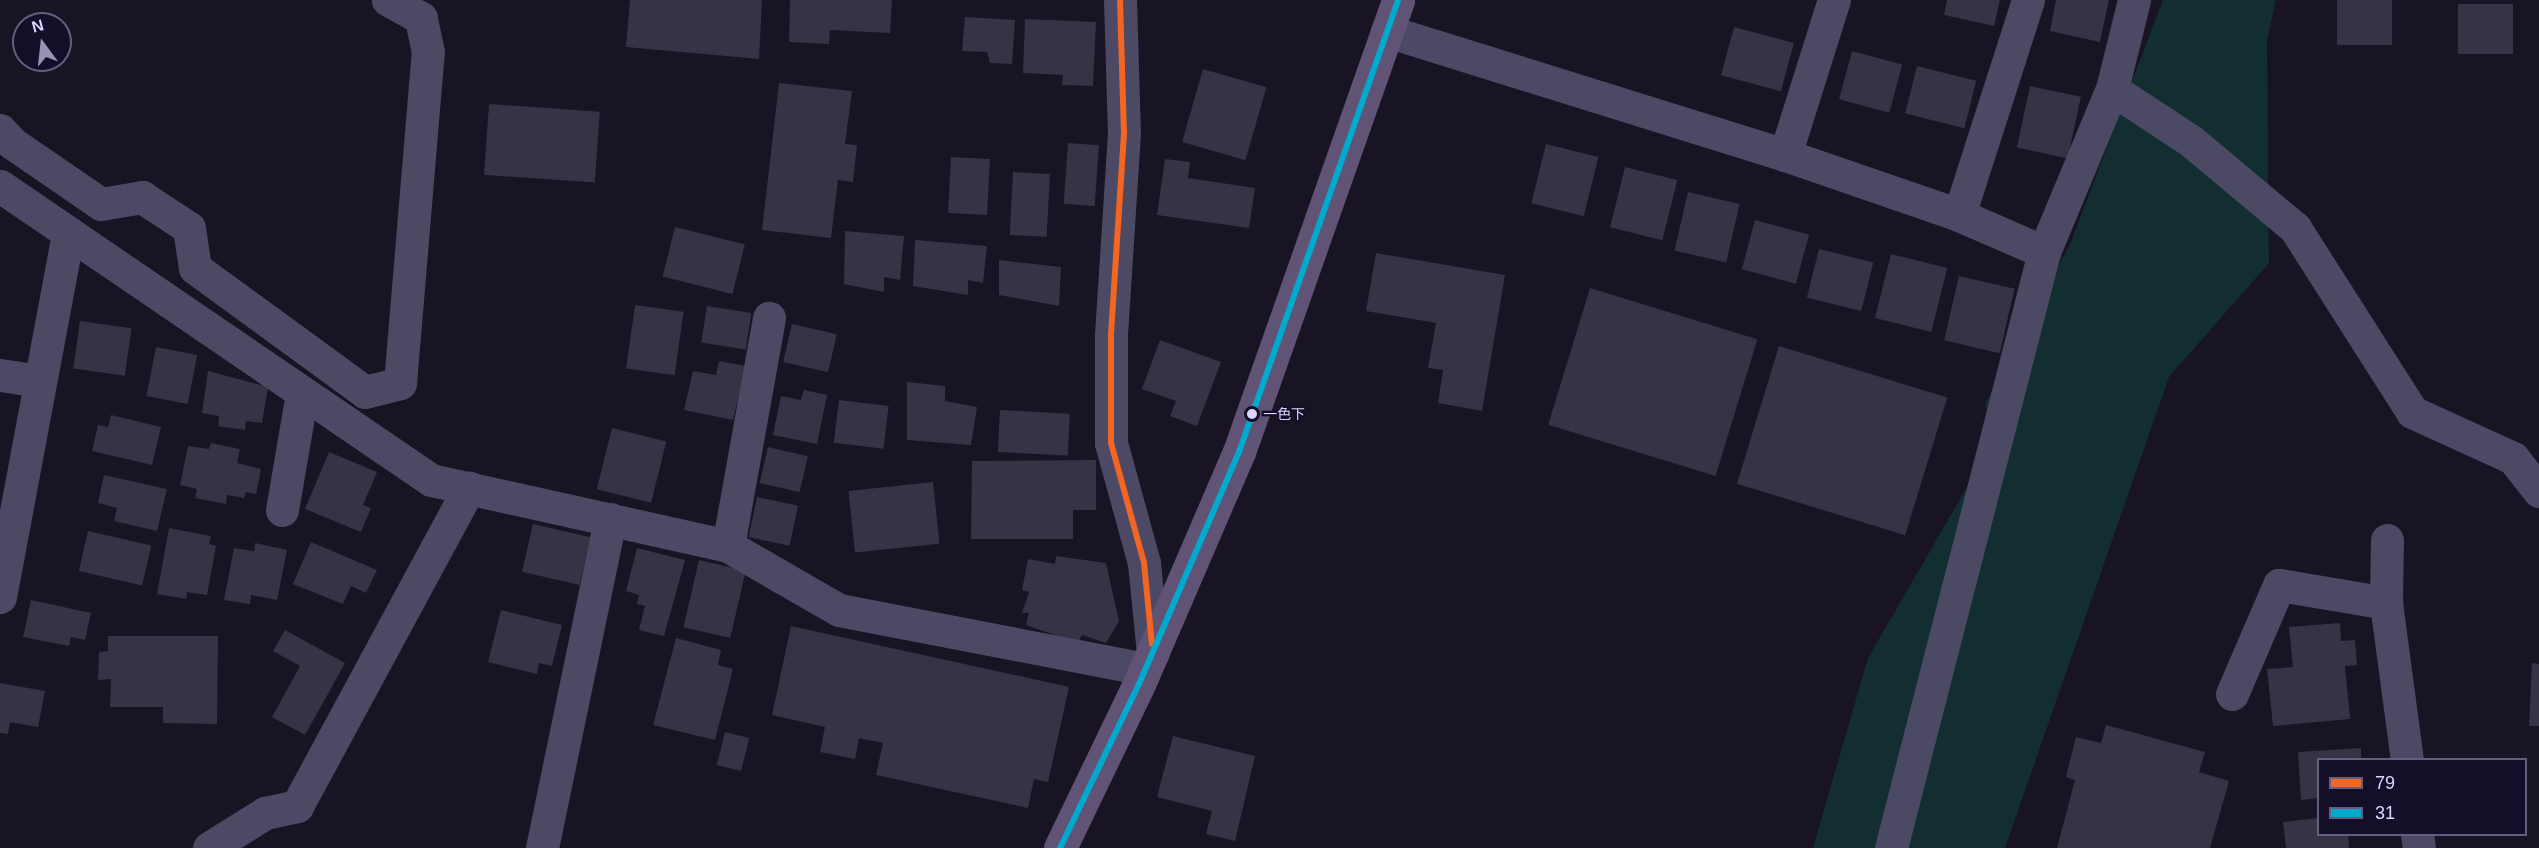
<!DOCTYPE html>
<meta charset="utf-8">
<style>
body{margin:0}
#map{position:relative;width:2539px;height:848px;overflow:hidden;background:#181423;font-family:Arial,"Noto Sans JP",sans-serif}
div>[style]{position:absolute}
.green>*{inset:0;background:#122e31}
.building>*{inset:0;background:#373245;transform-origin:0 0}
.minor>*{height:33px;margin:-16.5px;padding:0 16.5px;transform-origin:16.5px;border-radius:16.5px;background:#4c4964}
.major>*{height:33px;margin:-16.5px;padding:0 16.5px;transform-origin:16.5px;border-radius:16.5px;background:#615375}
.bus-1>*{height:6px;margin:-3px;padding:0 3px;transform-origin:3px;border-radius:3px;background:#f26522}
.bus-2>*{height:6px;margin:-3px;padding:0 3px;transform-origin:3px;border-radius:3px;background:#00a9ce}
.dots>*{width:16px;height:16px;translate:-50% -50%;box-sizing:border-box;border:3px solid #150e29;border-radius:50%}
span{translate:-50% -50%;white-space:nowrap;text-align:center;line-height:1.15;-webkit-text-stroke:4.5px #150e29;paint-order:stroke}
.bus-label{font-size:14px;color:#ded6ff}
.left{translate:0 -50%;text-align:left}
.legend{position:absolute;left:2317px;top:758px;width:210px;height:78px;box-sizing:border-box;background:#150e29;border:2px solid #655e7f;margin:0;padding:8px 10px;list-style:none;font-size:18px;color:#ded6ff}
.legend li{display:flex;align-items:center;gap:12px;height:30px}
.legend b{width:30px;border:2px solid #655e7f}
.north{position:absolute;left:12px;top:12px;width:60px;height:60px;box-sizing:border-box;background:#150e29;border:2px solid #655e7f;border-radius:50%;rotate:345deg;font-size:16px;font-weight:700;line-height:24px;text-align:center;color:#ded6ff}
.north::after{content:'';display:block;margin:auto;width:21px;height:27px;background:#9992b2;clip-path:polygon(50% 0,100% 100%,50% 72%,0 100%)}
</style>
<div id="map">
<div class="green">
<i style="clip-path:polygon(2163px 0,2276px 0,2267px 40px,2269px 263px,2169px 377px,2005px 848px,1813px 848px,1868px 658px,1996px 437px,1985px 404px,2071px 242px)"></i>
</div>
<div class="building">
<i style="clip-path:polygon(630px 0,762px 0,759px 59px,626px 47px)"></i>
<i style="clip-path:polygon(790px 0,892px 0,890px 33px,830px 30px,829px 44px,789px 42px)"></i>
<i style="clip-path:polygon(1947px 0,2000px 0,1994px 26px,1944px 15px)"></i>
<i style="clip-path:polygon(2056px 0,2109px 0,2100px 42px,2050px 31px)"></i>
<i style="left:2337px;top:0;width:55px;height:45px"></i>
<i style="left:2458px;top:4px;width:55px;height:50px"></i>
<i style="clip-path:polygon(965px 17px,1015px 20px,1012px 64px,990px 63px,987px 52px,962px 51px)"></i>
<i style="clip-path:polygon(1025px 19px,1096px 22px,1093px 86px,1062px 85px,1063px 75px,1023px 73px)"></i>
<i style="left:1734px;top:27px;width:62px;height:50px;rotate:15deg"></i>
<i style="left:1852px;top:51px;width:52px;height:50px;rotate:15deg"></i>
<i style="left:1917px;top:66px;width:61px;height:49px;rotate:14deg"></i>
<i style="left:1203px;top:69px;width:66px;height:76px;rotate:16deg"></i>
<i style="clip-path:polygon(779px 83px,852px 91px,845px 144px,857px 145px,853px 182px,838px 180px,831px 238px,762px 230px)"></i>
<i style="left:2030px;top:86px;width:52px;height:63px;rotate:12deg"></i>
<i style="left:489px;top:104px;width:111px;height:71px;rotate:4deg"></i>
<i style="left:1068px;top:143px;width:31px;height:61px;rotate:4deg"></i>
<i style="left:1546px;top:144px;width:54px;height:61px;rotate:14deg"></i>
<i style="left:951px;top:157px;width:39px;height:56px;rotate:3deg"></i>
<i style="clip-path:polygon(1165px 159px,1190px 162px,1188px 178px,1255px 188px,1249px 228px,1157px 215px)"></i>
<i style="left:1625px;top:167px;width:54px;height:62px;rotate:14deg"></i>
<i style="left:1013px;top:172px;width:37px;height:63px;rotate:3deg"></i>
<i style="left:1688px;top:192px;width:53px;height:60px;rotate:13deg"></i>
<i style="left:1755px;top:220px;width:56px;height:51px;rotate:15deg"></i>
<i style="left:675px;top:227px;width:72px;height:51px;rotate:14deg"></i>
<i style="clip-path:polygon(845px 231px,904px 236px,900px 280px,884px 277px,884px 292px,844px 284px)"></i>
<i style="clip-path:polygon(915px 240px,987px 246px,983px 283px,968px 280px,968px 295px,913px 286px)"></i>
<i style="left:1819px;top:249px;width:56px;height:50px;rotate:14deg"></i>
<i style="clip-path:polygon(1376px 253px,1505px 275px,1482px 411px,1438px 403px,1443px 370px,1428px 368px,1436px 323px,1366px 311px)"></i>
<i style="left:1891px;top:254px;width:58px;height:66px;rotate:14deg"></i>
<i style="clip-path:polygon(999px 260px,1061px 267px,1059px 306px,999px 295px)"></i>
<i style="left:1959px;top:276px;width:57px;height:66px;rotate:13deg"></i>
<i style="left:1590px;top:288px;width:175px;height:143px;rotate:17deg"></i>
<i style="left:635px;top:305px;width:49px;height:64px;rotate:8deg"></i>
<i style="left:707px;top:306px;width:45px;height:37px;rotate:9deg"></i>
<i style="left:80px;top:321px;width:52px;height:48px;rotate:8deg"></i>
<i style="left:792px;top:324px;width:46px;height:39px;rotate:13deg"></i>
<i style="clip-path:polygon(1160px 340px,1221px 362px,1197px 426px,1170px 416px,1176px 401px,1142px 389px)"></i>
<i style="left:1779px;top:346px;width:176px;height:144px;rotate:17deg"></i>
<i style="left:156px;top:347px;width:42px;height:50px;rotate:11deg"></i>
<i style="clip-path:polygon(719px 361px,746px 366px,733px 420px,684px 410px,693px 371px,716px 375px)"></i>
<i style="clip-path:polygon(208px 371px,268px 387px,262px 423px,246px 421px,245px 430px,218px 426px,219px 416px,202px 413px)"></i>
<i style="clip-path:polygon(907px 382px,945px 386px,945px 401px,977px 407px,971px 445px,907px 440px)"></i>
<i style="clip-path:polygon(804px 390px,827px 395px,817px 444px,773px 435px,781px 396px,801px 400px)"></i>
<i style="left:839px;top:400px;width:50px;height:43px;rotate:7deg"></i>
<i style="left:1000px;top:410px;width:70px;height:42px;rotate:3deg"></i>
<i style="clip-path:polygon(111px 415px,161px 427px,152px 465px,92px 451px,98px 425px,108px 427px)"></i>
<i style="left:612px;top:428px;width:56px;height:63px;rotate:14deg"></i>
<i style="clip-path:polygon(211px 443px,240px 449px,237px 463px,261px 469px,256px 494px,246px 492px,244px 498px,227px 495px,226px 504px,195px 498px,197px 489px,180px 485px,188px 446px,209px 449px)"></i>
<i style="left:768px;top:447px;width:41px;height:37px;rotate:13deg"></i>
<i style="clip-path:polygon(329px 452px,377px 472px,363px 505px,371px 508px,361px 532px,305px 509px)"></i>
<i style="clip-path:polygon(1096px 460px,1096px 510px,1073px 510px,1073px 539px,971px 539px,972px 461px)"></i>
<i style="clip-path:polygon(104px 475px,167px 489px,157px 531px,114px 521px,117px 508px,98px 503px)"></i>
<i style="left:933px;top:482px;width:62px;height:85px;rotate:84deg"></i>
<i style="left:757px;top:497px;width:42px;height:41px;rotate:12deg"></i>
<i style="left:533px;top:524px;width:59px;height:49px;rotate:13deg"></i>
<i style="clip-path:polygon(169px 528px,211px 536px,209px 544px,216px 546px,207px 595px,187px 592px,186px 599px,157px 594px)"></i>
<i style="left:88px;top:531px;width:65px;height:41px;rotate:13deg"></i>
<i style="clip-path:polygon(311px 542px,377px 570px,366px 593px,351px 586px,343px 604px,293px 584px)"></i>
<i style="clip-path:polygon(255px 543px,287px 550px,277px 600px,251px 595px,250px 604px,224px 600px,234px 548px,254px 551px)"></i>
<i style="clip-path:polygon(637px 548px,685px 560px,664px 636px,639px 630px,645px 606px,637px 604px,639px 595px,626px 591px)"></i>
<i style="clip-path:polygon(1056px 556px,1106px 563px,1119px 621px,1106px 643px,1082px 635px,1078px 643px,1026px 625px,1029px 613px,1022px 613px,1029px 592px,1022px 590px,1028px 559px,1055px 564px)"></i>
<i style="left:699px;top:560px;width:48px;height:69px;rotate:13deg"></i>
<i style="clip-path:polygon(31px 600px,91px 613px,85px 640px,71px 637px,69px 646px,23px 637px)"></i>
<i style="clip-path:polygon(501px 610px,562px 625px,552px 666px,539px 663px,537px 674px,488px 662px)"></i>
<i style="clip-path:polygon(2340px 623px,2341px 641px,2355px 640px,2357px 665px,2345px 666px,2350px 719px,2273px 726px,2267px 669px,2293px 667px,2289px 627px)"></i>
<i style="clip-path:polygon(791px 626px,1069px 687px,1048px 782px,1034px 779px,1028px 808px,876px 775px,883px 743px,859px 738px,855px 759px,820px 752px,825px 727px,772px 715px)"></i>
<i style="clip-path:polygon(285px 630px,345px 663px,305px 735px,272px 717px,300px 666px,273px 651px)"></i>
<i style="clip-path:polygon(108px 636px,218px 636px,217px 724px,163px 723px,163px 707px,110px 707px,111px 679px,98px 680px,99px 652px,108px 651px)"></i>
<i style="clip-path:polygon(676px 638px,721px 650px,718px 665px,733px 669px,715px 740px,653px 725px)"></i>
<i style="clip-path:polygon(2532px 663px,2539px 664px,2539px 726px,2529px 726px)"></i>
<i style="clip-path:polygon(0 683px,45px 691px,38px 727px,10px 722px,8px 734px,0 733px)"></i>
<i style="clip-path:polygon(2106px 725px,2205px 752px,2199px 772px,2229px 781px,2210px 848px,2057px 848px,2075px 780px,2066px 777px,2076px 737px,2101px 743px)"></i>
<i style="left:725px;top:732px;width:25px;height:34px;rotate:14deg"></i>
<i style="clip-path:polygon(1173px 736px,1255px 756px,1235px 841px,1206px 834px,1212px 811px,1157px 797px)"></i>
<i style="clip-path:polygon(2361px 748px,2361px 760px,2318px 760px,2318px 798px,2301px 800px,2298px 752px)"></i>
<i style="clip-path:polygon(2318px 818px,2318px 834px,2348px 834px,2349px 848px,2286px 848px,2283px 822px)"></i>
</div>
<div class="minor">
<i style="left:1120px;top:0;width:133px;rotate:88.3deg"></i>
<i style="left:1124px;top:133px;width:203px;rotate:93.7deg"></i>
<i style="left:1111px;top:336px;width:107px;rotate:90deg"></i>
<i style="left:1111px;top:443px;width:124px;rotate:74.6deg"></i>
<i style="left:1144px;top:563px;width:90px;rotate:84.3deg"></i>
<i style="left:1387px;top:31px;width:417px;rotate:17.3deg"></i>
<i style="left:1785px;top:155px;width:184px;rotate:19deg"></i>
<i style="left:1959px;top:215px;width:93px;rotate:23.5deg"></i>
<i style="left:2112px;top:89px;width:95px;rotate:33.4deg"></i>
<i style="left:2191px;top:141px;width:136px;rotate:39.9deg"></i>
<i style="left:2295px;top:228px;width:218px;rotate:57.5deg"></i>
<i style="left:2412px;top:412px;width:111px;rotate:24.5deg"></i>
<i style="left:2513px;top:458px;width:42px;rotate:51.8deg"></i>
<i style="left:0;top:130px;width:18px;rotate:47deg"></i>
<i style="left:12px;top:143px;width:108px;rotate:34.4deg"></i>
<i style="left:101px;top:204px;width:42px;rotate:-9.7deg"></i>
<i style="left:142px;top:197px;width:56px;rotate:33.4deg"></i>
<i style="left:189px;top:228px;width:40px;rotate:81.5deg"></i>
<i style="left:195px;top:268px;width:210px;rotate:36.1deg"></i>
<i style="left:365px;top:392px;width:36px;rotate:-14deg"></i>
<i style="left:400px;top:383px;width:332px;rotate:-85.2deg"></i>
<i style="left:428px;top:52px;width:35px;rotate:-102deg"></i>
<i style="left:421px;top:18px;width:38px;rotate:-151deg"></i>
<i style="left:1785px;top:155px;width:163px;rotate:-72.5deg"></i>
<i style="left:0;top:186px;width:522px;rotate:34.3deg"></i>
<i style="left:431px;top:480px;width:304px;rotate:12.5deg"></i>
<i style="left:728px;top:546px;width:128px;rotate:30deg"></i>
<i style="left:839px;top:610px;width:312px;rotate:10.9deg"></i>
<i style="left:1959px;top:215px;width:226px;rotate:-72.2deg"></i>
<i style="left:0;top:375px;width:40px;rotate:8.5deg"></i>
<i style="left:282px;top:510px;width:119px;rotate:-80.3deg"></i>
<i style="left:728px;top:546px;width:232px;rotate:-79.8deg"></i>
<i style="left:0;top:597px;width:371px;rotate:-79.4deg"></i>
<i style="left:2386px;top:603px;width:63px;rotate:-89.1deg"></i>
<i style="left:2232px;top:694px;width:119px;rotate:-66.7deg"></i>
<i style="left:2279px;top:585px;width:109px;rotate:9.5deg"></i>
<i style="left:2386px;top:603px;width:158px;rotate:82.4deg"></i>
<i style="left:2417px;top:834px;width:14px;rotate:82deg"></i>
<i style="left:209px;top:848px;width:66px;rotate:-32deg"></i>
<i style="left:265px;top:813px;width:33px;rotate:-12deg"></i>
<i style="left:297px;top:806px;width:362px;rotate:-61.6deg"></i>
<i style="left:542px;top:848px;width:336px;rotate:-78.3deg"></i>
<i style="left:1891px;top:848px;width:615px;rotate:-75.6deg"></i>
<i style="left:2044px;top:252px;width:177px;rotate:-67.4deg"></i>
<i style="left:2112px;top:89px;width:92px;rotate:-76.1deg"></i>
</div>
<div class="major">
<i style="left:1060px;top:848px;width:182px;rotate:-64.3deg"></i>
<i style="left:1139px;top:684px;width:253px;rotate:-66.7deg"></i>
<i style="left:1239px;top:452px;width:479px;rotate:-70.6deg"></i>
</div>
<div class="bus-1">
<i style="left:1120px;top:0;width:133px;rotate:88.3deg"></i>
<i style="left:1124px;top:133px;width:203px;rotate:93.7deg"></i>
<i style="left:1111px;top:336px;width:107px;rotate:90deg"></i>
<i style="left:1111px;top:443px;width:124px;rotate:74.6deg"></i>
<i style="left:1144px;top:563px;width:81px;rotate:84.4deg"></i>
</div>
<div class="bus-2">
<i style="left:1060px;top:848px;width:182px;rotate:-64.3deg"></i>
<i style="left:1139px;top:684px;width:253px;rotate:-66.7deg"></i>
<i style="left:1239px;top:452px;width:479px;rotate:-70.6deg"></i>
</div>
<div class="dots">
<i style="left:1252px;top:414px;background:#ded6ff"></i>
</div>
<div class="bus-label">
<span class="left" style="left:1263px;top:414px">一色下</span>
</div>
<ul class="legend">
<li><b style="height:8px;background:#f26522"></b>79</li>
<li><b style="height:8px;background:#00a9ce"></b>31</li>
</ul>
<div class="north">N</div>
</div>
